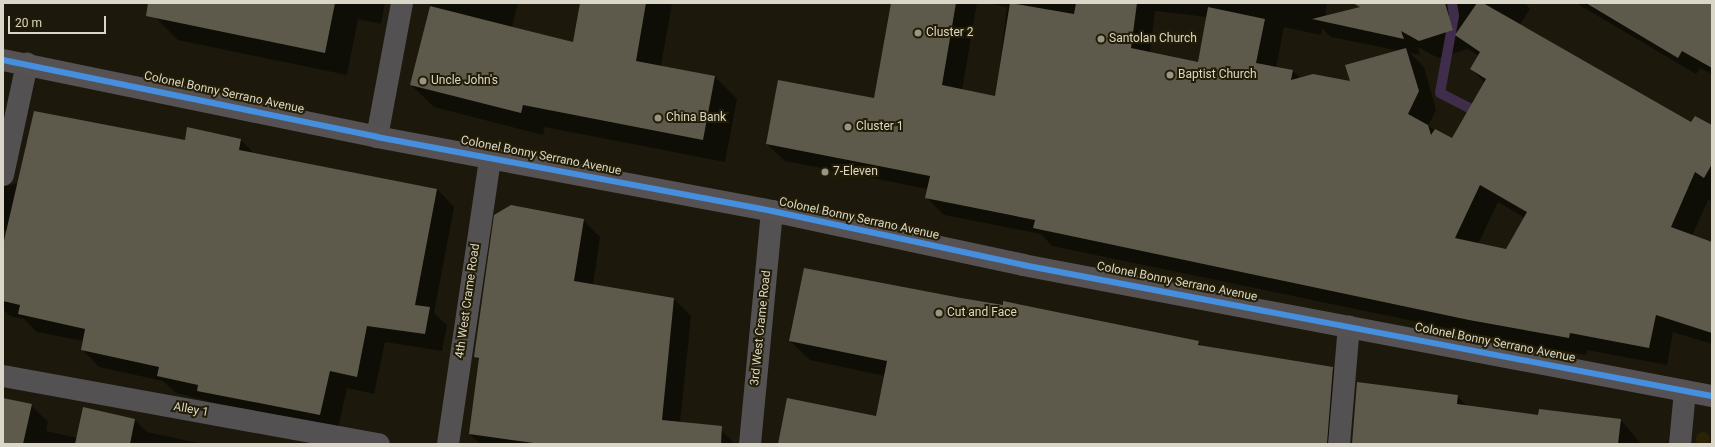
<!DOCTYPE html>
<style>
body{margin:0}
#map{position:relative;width:1715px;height:447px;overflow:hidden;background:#1c190c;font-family:Roboto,sans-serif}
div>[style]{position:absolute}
.built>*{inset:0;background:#2a2305}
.round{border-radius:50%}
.shadow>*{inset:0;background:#0007}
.stream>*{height:10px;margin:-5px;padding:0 5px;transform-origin:5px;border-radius:5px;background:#402d4c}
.building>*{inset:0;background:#5d5a4b}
.minor>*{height:22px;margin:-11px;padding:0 11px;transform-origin:11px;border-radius:11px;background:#545153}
.secondary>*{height:22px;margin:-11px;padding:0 11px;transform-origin:11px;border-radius:11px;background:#565253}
.cycleway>*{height:6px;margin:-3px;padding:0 3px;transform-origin:3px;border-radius:3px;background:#468fdf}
.dots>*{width:11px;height:11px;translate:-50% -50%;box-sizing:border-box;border:2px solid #231d05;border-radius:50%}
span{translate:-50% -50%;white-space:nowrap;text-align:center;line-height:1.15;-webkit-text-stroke:4px #231d05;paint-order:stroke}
.poi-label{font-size:12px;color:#dad7c8}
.left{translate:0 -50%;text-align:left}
.street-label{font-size:12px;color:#dad7c8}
.frame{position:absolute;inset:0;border:4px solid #dad7c8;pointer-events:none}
.scale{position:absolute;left:8px;top:16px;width:98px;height:18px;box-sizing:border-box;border:2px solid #dad7c8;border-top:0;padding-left:5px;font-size:12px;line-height:14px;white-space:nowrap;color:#dad7c8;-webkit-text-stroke:3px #231d05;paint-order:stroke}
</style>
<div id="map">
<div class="built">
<i class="round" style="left:1696px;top:432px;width:14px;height:14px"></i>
</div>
<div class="shadow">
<i style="clip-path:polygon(158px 3px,385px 3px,381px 24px,358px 19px,347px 75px,178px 40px,155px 17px)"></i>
<i style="clip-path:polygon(430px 3px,518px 3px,512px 27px,574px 43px,581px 3px,672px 3px,661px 66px,715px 77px,737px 99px,725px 162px,545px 127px,543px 135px,434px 107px,411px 85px)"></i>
<i style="clip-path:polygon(evenodd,892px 3px,977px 3px,962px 90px,996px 97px,1007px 7px,986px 3px,1327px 3px,1325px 17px,1381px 3px,1525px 3px,1530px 9px,1520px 25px,1692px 124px,1712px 126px,1712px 201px,1708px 200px,1692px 236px,1712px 243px,1712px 344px,1673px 332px,1667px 365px,1587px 350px,1586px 355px,1530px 345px,1052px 246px,1041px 234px,944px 215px,926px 197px,928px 189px,785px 161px,767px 144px,874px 100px,892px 3px,1155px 11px,1207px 17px,1199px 63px,1150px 53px,1155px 11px,892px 3px,1284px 27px,1321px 35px,1322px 28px,1331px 37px,1400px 51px,1351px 82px,1300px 78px,1293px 71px,1276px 68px,1284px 27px,892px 3px,1418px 47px,1438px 58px,1468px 49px,1479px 56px,1471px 69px,1485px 83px,1452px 140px,1428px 126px,1436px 110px,1424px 67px,1410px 53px,1420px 55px,1418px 47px,892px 3px,1498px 202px,1525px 218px,1507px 250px,1478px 244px,1498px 202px)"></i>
<i style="clip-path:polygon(1576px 3px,1712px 3px,1712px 74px,1700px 68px,1696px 74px)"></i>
<i style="clip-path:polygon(241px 140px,256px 155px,437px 189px,454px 207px,434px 313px,447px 325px,442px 351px,385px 342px,374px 394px,347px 388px,337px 433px,216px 408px,208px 401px,176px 393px,163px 381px,99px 367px,82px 349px,83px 341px,37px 332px,24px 319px,10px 316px,3px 309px,3px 250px,7px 230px,3px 229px,3px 187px,185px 141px)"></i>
<i style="clip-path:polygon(583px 220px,600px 237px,593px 285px,674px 299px,691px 316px,680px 423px,718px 427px,735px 444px,480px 444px,470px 434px,480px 361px,475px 357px)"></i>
<i style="clip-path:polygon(790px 341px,1198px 342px,1203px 347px,1332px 368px,1352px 388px,1347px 444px,779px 444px,877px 417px,885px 376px,810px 360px)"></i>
<i style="clip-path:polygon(1457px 396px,1468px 407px,1539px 416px,1621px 420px,1641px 444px,1352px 444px)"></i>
<i style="clip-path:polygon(3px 399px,31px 405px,48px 422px,46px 431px,78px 438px,135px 420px,147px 432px,202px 444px,3px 444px)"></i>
</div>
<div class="stream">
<i style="left:1452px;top:3px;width:13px;rotate:81deg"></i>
<i style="left:1454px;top:16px;width:78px;rotate:100.3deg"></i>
<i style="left:1440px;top:93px;width:46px;rotate:27.1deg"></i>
</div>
<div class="building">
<i style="clip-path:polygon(148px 3px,335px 3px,325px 53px,146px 16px)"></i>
<i style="clip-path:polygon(580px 3px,646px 3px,636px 61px,715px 76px,703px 140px,523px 105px,521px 113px,410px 85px,430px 6px,573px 42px)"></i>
<i style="clip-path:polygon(evenodd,891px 3px,956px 3px,942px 85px,995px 96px,1010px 3px,1074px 14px,1076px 3px,1137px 3px,1131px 48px,1198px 62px,1208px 7px,1265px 19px,1256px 63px,1293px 70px,1291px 80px,1313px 74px,1350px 81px,1345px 65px,1406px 48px,1419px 91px,1408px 114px,1428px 125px,1431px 135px,1435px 129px,1452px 138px,1486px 79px,1470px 69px,1480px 52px,1455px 35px,1477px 3px,1483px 3px,1691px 122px,1695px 116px,1712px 125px,1712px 164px,1704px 178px,1695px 172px,1671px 227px,1712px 242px,1712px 333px,1656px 315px,1649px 348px,1570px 333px,1569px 338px,1469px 320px,1033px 228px,1035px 220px,925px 198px,930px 176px,766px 144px,778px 80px,874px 98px,891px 3px,1480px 185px,1527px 212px,1506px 249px,1455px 238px,1480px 185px)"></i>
<i style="clip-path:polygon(1353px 3px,1445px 3px,1453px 30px,1419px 41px,1401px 31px,1404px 39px,1312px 19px,1360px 7px)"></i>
<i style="clip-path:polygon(1586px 3px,1712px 3px,1712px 68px,1682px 51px,1678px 58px)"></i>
<i style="clip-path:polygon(34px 111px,185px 140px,187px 127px,241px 139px,239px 150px,437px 189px,415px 305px,430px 307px,425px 334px,367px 326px,357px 377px,330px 371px,320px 415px,197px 391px,198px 385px,157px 376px,159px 367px,81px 350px,85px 329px,18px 314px,20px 305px,3px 301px,3px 245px)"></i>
<i style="clip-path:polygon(511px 205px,584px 219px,574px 281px,674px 298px,662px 420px,722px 426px,721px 444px,541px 444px,469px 434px,479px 358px,474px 357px,494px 215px)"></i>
<i style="clip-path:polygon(804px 268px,961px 298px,1003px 305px,1003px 301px,1199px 341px,1198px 345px,1333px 367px,1327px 444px,778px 444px,787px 398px,876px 416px,887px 361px,789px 341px)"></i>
<i style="clip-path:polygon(1357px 382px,1458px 395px,1457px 404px,1538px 415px,1539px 409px,1621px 419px,1618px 444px,1352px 444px)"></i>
<i style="clip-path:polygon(3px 398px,32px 404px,23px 444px,3px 444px)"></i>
<i style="clip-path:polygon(83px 407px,135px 419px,130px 444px,75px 444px)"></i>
</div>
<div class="minor">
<i style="left:377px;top:137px;width:136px;rotate:-79.4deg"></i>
<i style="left:3px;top:175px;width:114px;rotate:-77.8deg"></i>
<i style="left:3px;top:376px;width:382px;rotate:10.3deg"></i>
<i style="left:448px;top:444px;width:289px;rotate:-81.6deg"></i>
<i style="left:750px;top:444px;width:234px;rotate:-84.6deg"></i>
<i style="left:1339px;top:444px;width:118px;rotate:-85.2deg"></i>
<i style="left:1680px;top:444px;width:53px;rotate:-84.6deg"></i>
</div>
<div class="secondary">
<i style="left:3px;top:60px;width:382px;rotate:11.6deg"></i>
<i style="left:377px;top:137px;width:402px;rotate:10.6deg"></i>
<i style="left:772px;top:211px;width:257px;rotate:12.1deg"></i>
<i style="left:1023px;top:265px;width:701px;rotate:10.77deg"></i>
</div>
<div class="cycleway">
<i style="left:3px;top:60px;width:382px;rotate:11.6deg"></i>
<i style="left:377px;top:137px;width:402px;rotate:10.6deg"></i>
<i style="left:772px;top:211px;width:257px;rotate:12.1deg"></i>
<i style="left:1023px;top:265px;width:701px;rotate:10.77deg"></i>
</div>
<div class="dots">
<i style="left:918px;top:33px;background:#989486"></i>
<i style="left:1101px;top:39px;background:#989486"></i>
<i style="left:1170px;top:75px;background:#989486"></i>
<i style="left:423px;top:81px;background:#989486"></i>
<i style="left:658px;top:118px;background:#989486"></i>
<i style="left:848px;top:127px;background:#989486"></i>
<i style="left:825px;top:172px;background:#989486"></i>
<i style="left:939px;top:313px;background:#989486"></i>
</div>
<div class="poi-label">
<span class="left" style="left:926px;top:33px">Cluster 2</span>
<span class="left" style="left:1109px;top:39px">Santolan Church</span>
<span class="left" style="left:1178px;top:75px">Baptist Church</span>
<span class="left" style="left:431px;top:81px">Uncle John's</span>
<span class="left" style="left:666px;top:118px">China Bank</span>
<span class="left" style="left:856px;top:127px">Cluster 1</span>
<span class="left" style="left:833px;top:172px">7-Eleven</span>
<span class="left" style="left:947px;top:313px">Cut and Face</span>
</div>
<div class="street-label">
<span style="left:224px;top:93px;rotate:12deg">Colonel Bonny Serrano Avenue</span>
<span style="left:541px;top:156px;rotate:11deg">Colonel Bonny Serrano Avenue</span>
<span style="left:859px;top:219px;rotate:12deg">Colonel Bonny Serrano Avenue</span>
<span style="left:1177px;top:282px;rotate:11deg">Colonel Bonny Serrano Avenue</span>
<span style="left:468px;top:301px;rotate:-82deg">4th West Crame Road</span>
<span style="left:761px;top:328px;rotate:-84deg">3rd West Crame Road</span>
<span style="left:1495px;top:343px;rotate:11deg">Colonel Bonny Serrano Avenue</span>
<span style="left:191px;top:410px;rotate:10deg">Alley 1</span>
</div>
<div class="frame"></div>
<div class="scale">20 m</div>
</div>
